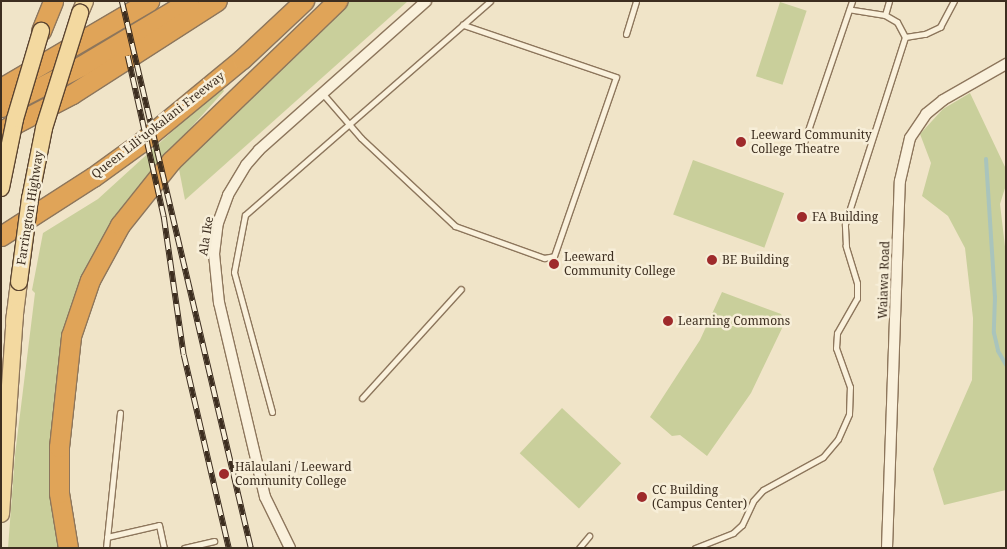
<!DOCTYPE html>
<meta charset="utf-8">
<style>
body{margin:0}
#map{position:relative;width:1007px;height:549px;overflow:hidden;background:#f0e4c8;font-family:"Noto Serif",serif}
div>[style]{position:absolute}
.green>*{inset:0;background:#c9cf9b;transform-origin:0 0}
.stream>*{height:4px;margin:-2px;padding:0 2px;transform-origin:2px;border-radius:2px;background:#a9c4bc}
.roads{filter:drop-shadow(1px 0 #8d765c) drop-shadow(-1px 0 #8d765c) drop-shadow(0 1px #8d765c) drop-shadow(0 -1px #8d765c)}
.service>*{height:5px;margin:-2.5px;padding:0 2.5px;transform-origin:2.5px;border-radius:2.5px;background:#faf1dc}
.minor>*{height:10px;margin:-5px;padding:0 5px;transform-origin:5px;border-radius:5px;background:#faf1dc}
.primary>*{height:16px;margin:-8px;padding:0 8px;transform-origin:8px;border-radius:8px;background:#f3d9a0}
.motorway>*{height:19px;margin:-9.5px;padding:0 9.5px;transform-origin:9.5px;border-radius:9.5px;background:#e0a458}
.rail>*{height:5.5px;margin-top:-2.75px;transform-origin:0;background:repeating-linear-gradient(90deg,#f7eed8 0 11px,#3d2e20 0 22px);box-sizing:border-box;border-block:1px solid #3d2e20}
.bridges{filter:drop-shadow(1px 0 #5b4430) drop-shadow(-1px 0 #5b4430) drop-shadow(0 1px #5b4430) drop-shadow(0 -1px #5b4430)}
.primary-bridge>*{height:16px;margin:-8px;padding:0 8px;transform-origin:8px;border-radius:8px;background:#f3d9a0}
.dots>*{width:14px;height:14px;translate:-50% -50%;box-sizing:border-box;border:2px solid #f7eed8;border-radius:50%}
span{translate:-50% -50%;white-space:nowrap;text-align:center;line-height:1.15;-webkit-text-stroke:5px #f7eed8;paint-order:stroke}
.street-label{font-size:12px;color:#3d2e20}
.poi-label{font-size:12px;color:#3d2e20}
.left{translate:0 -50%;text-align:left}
.frame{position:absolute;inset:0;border:2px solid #3d2e20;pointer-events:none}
</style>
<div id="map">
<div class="green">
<i style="clip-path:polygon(345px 1px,408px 1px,185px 200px,177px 159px)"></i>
<i style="left:780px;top:2px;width:28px;height:78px;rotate:18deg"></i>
<i style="clip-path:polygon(221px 87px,224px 91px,168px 153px,78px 294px,62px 548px,8px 548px,15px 455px,35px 293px,32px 290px,43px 233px,98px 199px)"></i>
<i style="clip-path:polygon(970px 93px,1006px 169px,1006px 185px,1000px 204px,1006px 255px,1006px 490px,944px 505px,933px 469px,972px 380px,973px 318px,965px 248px,948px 216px,922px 196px,931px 163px,920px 134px,943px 109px)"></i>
<i style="left:693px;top:160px;width:97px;height:58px;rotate:20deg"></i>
<i style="clip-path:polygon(722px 292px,781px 314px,785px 322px,751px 393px,707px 456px,680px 435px,672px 436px,650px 417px,700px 340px)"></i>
<i style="left:562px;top:408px;width:81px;height:62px;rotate:43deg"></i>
</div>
<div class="stream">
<i style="left:986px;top:159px;width:138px;rotate:86.3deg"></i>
<i style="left:995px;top:297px;width:36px;rotate:92deg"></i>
<i style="left:994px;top:333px;width:18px;rotate:77deg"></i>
<i style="left:998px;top:351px;width:16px;rotate:60deg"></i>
</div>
<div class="roads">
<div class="service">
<i style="left:885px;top:15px;width:15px;rotate:-74deg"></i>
<i style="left:626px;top:34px;width:34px;rotate:-73deg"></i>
<i style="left:905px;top:37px;width:20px;rotate:-9deg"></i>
<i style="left:925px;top:34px;width:17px;rotate:-25deg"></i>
<i style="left:940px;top:27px;width:30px;rotate:-62deg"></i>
<i style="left:323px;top:94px;width:58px;rotate:49.2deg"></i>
<i style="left:361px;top:138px;width:129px;rotate:43.1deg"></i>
<i style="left:455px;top:226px;width:95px;rotate:19.8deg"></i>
<i style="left:544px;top:258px;width:10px;rotate:-11deg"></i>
<i style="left:554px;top:256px;width:189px;rotate:-70.9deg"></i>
<i style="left:616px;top:77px;width:162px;rotate:-161.2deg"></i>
<i style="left:803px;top:145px;width:152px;rotate:-71.2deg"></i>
<i style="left:362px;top:398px;width:147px;rotate:-47.8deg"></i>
<i style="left:272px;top:412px;width:145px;rotate:-105.2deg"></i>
<i style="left:234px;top:272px;width:58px;rotate:-79.1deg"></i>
<i style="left:245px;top:215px;width:325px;rotate:-41.1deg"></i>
<i style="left:107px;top:537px;width:53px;rotate:-13deg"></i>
<i style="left:159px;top:525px;width:24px;rotate:78deg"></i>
<i style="left:106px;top:548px;width:136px;rotate:-84.1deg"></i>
<i style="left:184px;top:548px;width:31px;rotate:-13deg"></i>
<i style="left:579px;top:548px;width:16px;rotate:-50deg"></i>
<i style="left:695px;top:548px;width:41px;rotate:-21.5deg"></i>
<i style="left:733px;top:533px;width:12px;rotate:-42deg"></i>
<i style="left:742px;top:525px;width:26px;rotate:-65deg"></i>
<i style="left:753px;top:501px;width:15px;rotate:-48deg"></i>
<i style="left:763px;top:490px;width:68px;rotate:-28.8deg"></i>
<i style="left:823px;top:457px;width:23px;rotate:-50deg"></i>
<i style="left:838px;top:439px;width:27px;rotate:-66deg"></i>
<i style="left:849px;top:414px;width:27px;rotate:-88deg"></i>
<i style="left:850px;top:387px;width:41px;rotate:-109.7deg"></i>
<i style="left:836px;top:348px;width:15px;rotate:-86deg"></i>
<i style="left:837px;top:333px;width:40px;rotate:-60.3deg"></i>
<i style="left:857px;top:298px;width:15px;rotate:-90deg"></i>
<i style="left:857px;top:283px;width:39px;rotate:-107deg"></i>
<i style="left:846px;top:246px;width:22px;rotate:-93deg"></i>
<i style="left:845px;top:224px;width:196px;rotate:-72.2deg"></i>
<i style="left:905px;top:37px;width:17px;rotate:-118deg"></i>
<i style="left:897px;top:22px;width:14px;rotate:-150deg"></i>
<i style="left:885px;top:15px;width:36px;rotate:-171deg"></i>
</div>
<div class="minor">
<i style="left:290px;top:548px;width:57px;rotate:-116.1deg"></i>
<i style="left:265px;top:497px;width:199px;rotate:-103.3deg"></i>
<i style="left:219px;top:303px;width:49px;rotate:-95.8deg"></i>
<i style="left:214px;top:254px;width:31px;rotate:-83deg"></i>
<i style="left:218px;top:223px;width:30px;rotate:-70deg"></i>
<i style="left:228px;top:195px;width:35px;rotate:-59deg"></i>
<i style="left:246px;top:165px;width:20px;rotate:-49deg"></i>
<i style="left:259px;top:150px;width:224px;rotate:-41.7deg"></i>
<i style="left:887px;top:548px;width:367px;rotate:-88deg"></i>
<i style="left:900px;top:181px;width:44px;rotate:-76.9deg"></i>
<i style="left:910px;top:138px;width:29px;rotate:-56deg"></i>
<i style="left:926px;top:114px;width:22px;rotate:-39deg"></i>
<i style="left:943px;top:100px;width:73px;rotate:-29.7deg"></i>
</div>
<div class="primary">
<i style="left:80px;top:13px;width:13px;rotate:-67deg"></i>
<i style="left:14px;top:322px;width:40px;rotate:-82.9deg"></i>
<i style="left:1px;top:514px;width:202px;rotate:-86deg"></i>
</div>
<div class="motorway">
<i style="left:41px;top:31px;width:32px;rotate:-68deg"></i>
<i style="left:1px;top:88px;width:172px;rotate:-30.4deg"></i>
<i style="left:1px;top:107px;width:90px;rotate:-27.1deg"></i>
<i style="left:81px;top:66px;width:126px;rotate:-31deg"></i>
<i style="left:1px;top:131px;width:80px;rotate:-27.5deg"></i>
<i style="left:72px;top:94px;width:172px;rotate:-32.7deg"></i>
<i style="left:1px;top:236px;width:109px;rotate:-32.7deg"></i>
<i style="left:93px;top:177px;width:58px;rotate:-35.9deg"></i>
<i style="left:140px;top:143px;width:132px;rotate:-39.5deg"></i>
<i style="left:242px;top:59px;width:85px;rotate:-43.1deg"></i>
<i style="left:68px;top:548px;width:56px;rotate:-99.3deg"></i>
<i style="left:59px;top:493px;width:46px;rotate:-90deg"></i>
<i style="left:59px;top:447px;width:112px;rotate:-83.8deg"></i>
<i style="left:71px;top:336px;width:59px;rotate:-71.3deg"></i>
<i style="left:90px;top:280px;width:63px;rotate:-61.4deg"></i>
<i style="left:120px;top:225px;width:82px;rotate:-51.4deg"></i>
<i style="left:171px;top:161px;width:231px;rotate:-43.9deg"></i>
</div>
</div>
<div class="rail">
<i style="left:122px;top:1px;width:562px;rotate:76.73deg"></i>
<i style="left:128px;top:56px;width:165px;rotate:77.4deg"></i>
<i style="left:164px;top:217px;width:139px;rotate:81.8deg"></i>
<i style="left:184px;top:355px;width:198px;rotate:76.9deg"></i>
</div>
<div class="bridges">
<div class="primary-bridge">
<i style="left:1px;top:188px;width:70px;rotate:-78.5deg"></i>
<i style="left:15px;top:119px;width:92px;rotate:-73.5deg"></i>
<i style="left:19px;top:282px;width:84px;rotate:-82.5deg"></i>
<i style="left:30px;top:199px;width:72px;rotate:-78.8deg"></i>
<i style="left:44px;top:128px;width:121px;rotate:-72.6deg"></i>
</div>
</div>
<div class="dots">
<i style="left:741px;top:142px;background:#9e2a2b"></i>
<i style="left:802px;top:217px;background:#9e2a2b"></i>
<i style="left:712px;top:260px;background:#9e2a2b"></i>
<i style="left:554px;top:264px;background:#9e2a2b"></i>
<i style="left:668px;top:321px;background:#9e2a2b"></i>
<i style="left:224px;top:474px;background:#9e2a2b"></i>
<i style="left:642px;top:497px;background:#9e2a2b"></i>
</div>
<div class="street-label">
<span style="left:158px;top:125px;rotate:-38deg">Queen Liliʻuokalani Freeway</span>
<span style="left:30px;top:208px;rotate:-81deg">Farrington Highway</span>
<span style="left:206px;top:236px;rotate:-81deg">Ala Ike</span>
<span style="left:884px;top:280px;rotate:-88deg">Waiawa Road</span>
</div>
<div class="poi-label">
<span class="left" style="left:751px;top:142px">Leeward Community<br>College Theatre</span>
<span class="left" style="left:812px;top:217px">FA Building</span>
<span class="left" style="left:564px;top:264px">Leeward<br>Community College</span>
<span class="left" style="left:722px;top:260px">BE Building</span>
<span class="left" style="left:678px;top:321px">Learning Commons</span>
<span class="left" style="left:235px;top:474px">Hālaulani / Leeward<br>Community College</span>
<span class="left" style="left:652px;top:497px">CC Building<br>(Campus Center)</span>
</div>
<div class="frame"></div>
</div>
